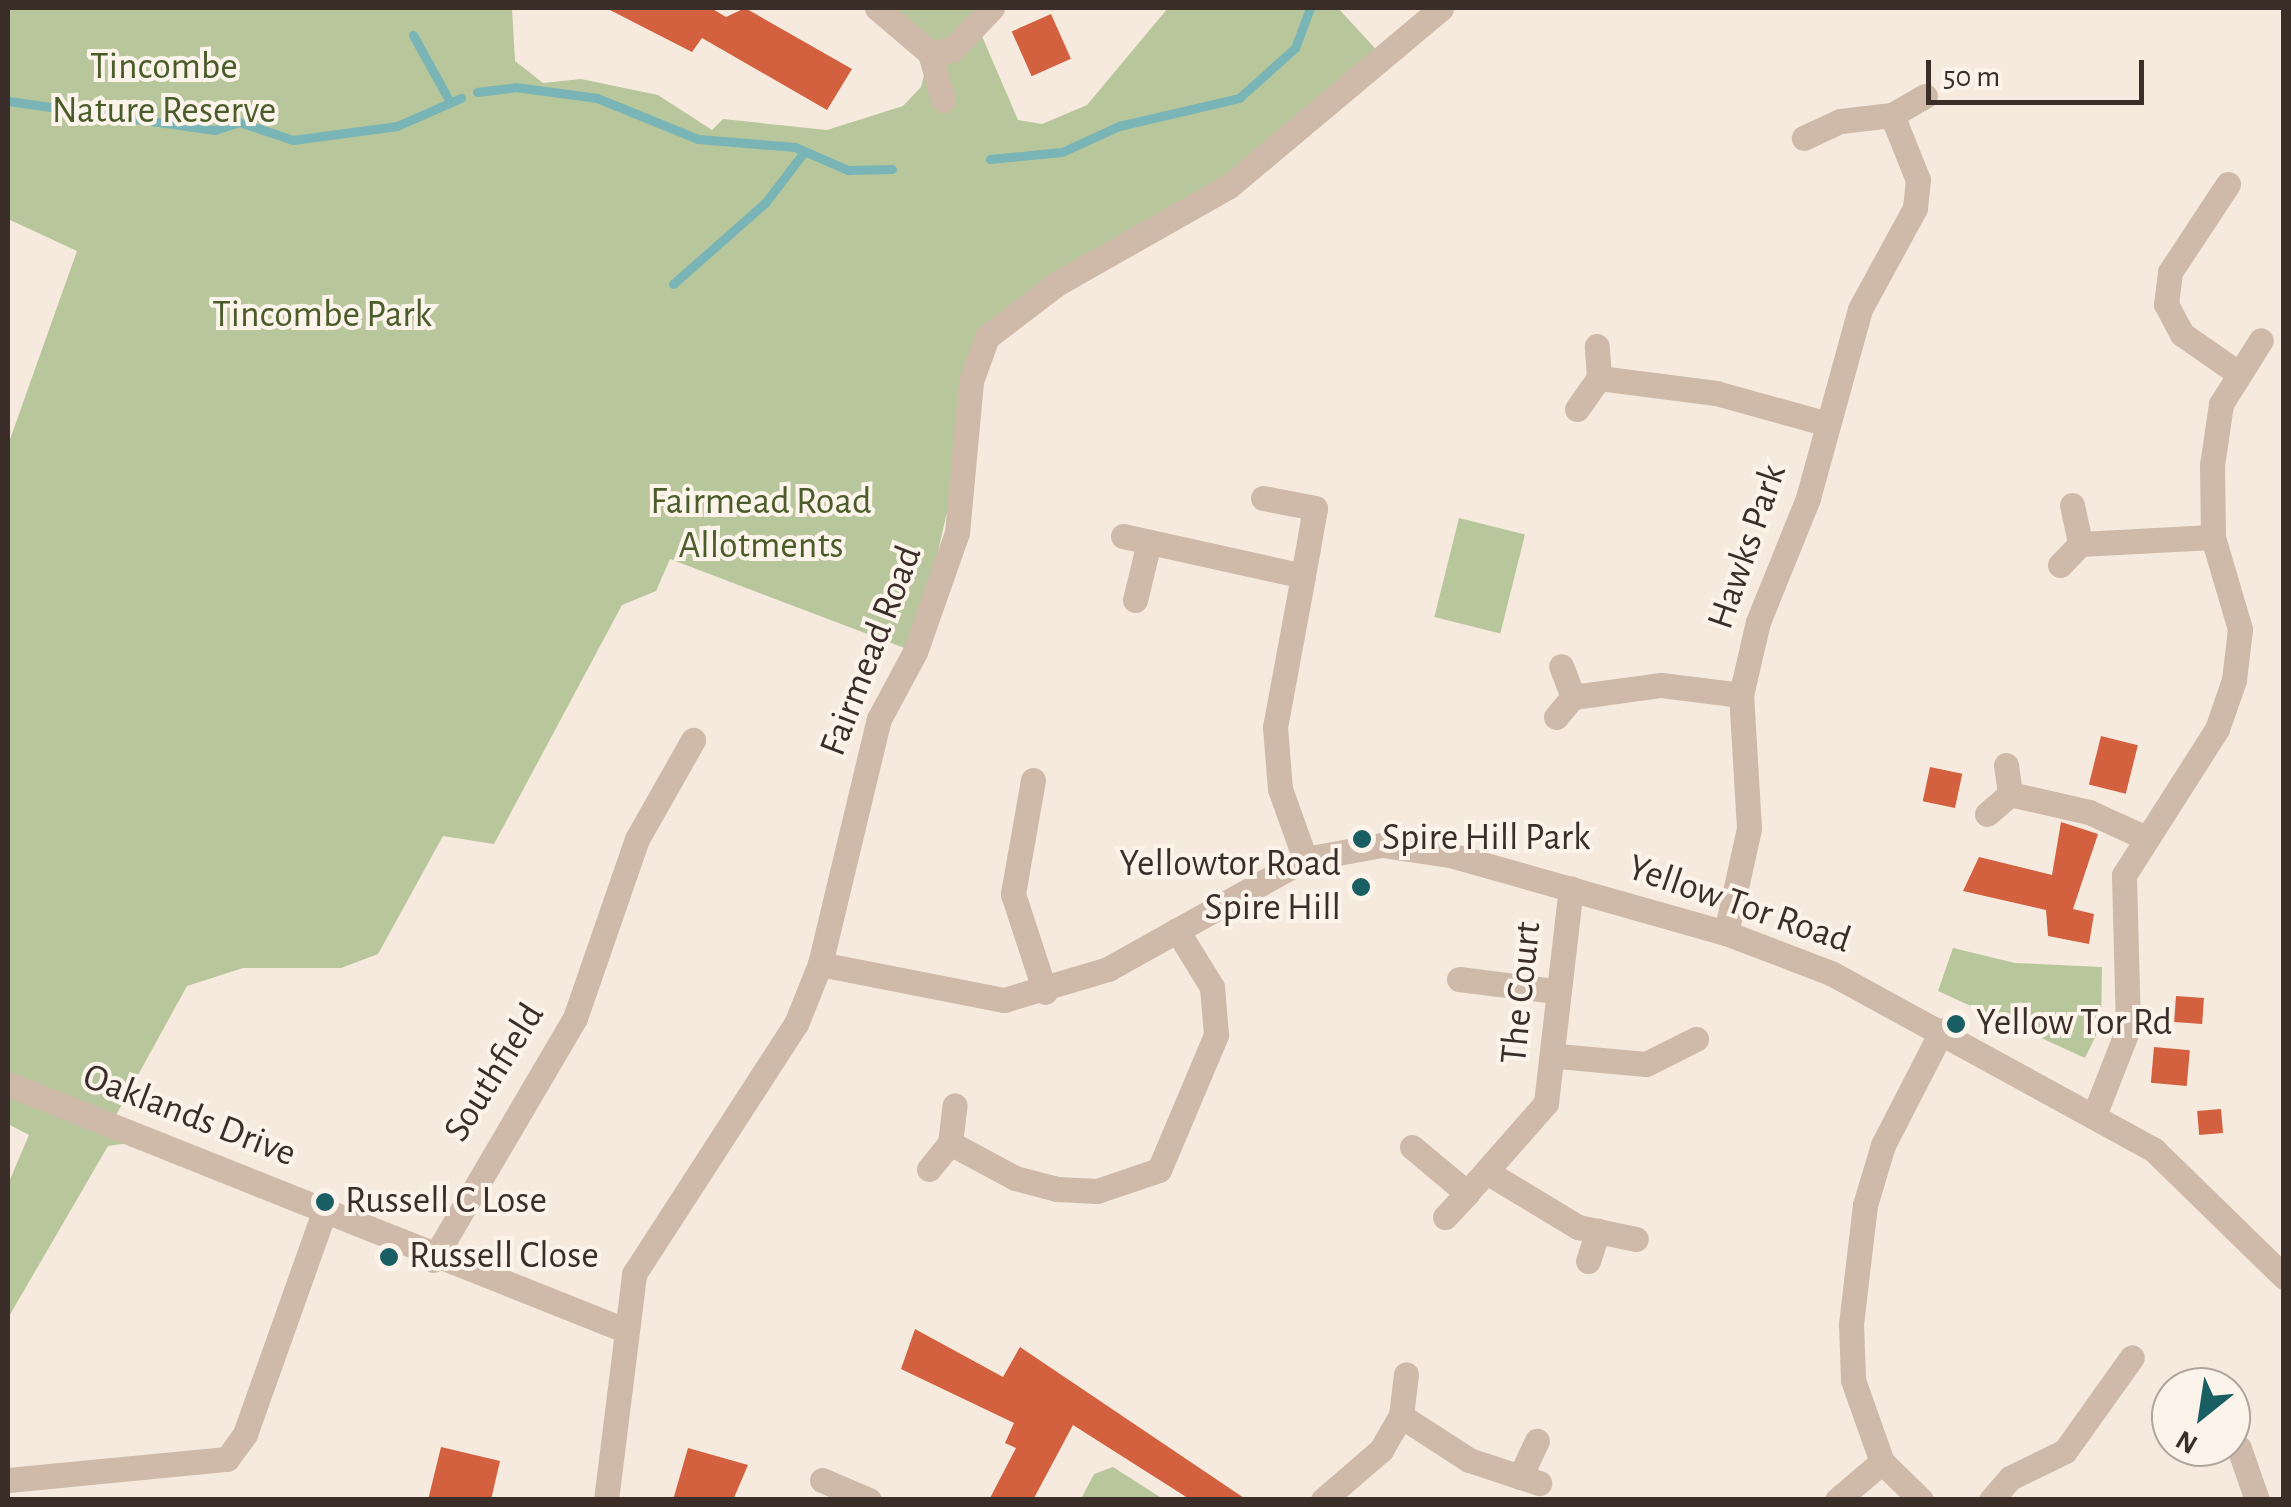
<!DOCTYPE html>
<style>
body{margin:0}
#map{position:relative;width:2291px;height:1507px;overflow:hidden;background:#f5eadd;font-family:"Alegreya Sans",sans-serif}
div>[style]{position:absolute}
.green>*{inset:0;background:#b8c69b;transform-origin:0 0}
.stream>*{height:9px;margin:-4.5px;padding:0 4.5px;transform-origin:4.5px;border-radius:4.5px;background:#79b4b6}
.building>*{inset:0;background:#d3603e;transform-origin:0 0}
.minor>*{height:25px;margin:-12.5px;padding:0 12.5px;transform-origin:12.5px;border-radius:12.5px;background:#cfb9a8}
.dots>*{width:28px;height:28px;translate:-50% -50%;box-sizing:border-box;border:5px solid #fcf4eb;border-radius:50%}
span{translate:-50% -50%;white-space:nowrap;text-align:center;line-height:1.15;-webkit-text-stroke:8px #fcf4eb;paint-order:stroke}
.park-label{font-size:38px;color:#4a5c29}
.street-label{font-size:38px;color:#3b2e29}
.poi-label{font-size:38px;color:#3b2e29}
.left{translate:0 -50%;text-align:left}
.right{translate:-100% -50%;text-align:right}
.frame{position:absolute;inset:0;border:10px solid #3b2e29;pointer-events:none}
.north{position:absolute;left:2151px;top:1367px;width:100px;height:100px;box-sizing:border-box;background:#fcf4eb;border:2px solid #afa59d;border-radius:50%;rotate:210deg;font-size:28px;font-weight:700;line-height:40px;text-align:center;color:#3b2e29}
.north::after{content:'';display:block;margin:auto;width:35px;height:45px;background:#195e62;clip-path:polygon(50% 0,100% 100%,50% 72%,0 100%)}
.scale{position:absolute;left:1926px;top:60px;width:218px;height:45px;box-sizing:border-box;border:5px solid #3b2e29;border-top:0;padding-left:12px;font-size:30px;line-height:35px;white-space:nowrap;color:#3b2e29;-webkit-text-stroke:8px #fcf4eb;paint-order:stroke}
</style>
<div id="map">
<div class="green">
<i style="clip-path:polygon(8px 8px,512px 8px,515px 61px,543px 83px,581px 79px,658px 95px,712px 130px,723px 119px,827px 130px,903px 106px,921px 87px,930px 53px,894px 8px,991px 8px,978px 27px,1018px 120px,1042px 124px,1087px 105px,1168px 8px,1338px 8px,1383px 57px,1237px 179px,987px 337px,915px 652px,670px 559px,656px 591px,622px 605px,494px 844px,443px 836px,378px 954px,341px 968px,243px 968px,187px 986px,110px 1126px,143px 1141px,108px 1146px,8px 1318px,8px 1184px,29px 1135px,8px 1124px,8px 445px,77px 251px,8px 219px)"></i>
<i style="left:1459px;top:518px;width:68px;height:102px;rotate:14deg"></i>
<i style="clip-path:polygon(1953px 948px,2015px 963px,2102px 967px,2101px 1025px,2085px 1058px,1938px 991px)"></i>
<i style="clip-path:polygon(1113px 1467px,1163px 1499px,1081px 1499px,1094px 1474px)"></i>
</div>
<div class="stream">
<i style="left:413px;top:35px;width:77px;rotate:61.1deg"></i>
<i style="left:477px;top:92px;width:38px;rotate:-7deg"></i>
<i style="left:515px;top:87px;width:83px;rotate:7.6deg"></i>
<i style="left:597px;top:98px;width:109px;rotate:22.1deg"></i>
<i style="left:698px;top:139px;width:97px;rotate:4.7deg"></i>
<i style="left:795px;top:147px;width:58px;rotate:23.5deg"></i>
<i style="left:848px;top:170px;width:44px;rotate:-1.3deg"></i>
<i style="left:8px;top:101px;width:209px;rotate:8deg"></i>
<i style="left:215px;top:130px;width:25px;rotate:-18deg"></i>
<i style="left:239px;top:122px;width:57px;rotate:18.4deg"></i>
<i style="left:293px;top:140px;width:105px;rotate:-7.7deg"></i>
<i style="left:397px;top:126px;width:70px;rotate:-23.6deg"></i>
<i style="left:990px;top:159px;width:72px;rotate:-5.6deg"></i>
<i style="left:1062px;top:152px;width:63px;rotate:-24.5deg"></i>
<i style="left:1119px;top:126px;width:123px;rotate:-13.1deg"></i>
<i style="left:1239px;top:98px;width:75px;rotate:-41.8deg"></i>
<i style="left:1295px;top:48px;width:43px;rotate:-69.4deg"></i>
<i style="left:673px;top:284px;width:123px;rotate:-41.4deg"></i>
<i style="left:765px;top:203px;width:64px;rotate:-52.6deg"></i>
</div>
<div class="building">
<i style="clip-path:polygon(606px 8px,711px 8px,726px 17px,745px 8px,852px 69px,827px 110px,702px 38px,692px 52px)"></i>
<i style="left:1051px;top:14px;width:49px;height:43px;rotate:66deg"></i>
<i style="left:2101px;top:736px;width:38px;height:50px;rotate:14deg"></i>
<i style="left:1930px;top:767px;width:33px;height:35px;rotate:12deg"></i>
<i style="clip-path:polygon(2061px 822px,2098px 834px,2073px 909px,2094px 914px,2089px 944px,2048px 936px,2046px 910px,1963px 891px,1979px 857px,2052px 875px)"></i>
<i style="left:2176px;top:996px;width:28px;height:26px;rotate:4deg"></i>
<i style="left:2154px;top:1047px;width:36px;height:36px;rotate:5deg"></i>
<i style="left:2221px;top:1109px;width:24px;height:24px;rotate:85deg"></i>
<i style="clip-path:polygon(915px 1329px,1003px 1377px,1020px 1347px,1247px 1500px,1191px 1500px,1073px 1425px,1033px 1500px,989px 1500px,1016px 1448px,1005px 1443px,1014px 1423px,901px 1369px)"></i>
<i style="clip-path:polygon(441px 1447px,500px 1461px,491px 1500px,428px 1500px)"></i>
<i style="clip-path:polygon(688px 1448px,748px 1465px,733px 1500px,673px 1500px)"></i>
</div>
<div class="minor">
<i style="left:877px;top:8px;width:70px;rotate:40.3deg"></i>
<i style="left:930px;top:53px;width:49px;rotate:74.5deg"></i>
<i style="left:930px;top:53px;width:22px;rotate:-8deg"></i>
<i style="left:952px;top:50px;width:58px;rotate:-46.4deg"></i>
<i style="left:1892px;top:115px;width:38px;rotate:-30deg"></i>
<i style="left:2228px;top:184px;width:105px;rotate:123.4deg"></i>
<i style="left:2170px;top:272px;width:32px;rotate:97deg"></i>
<i style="left:2166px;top:304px;width:34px;rotate:62deg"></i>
<i style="left:2182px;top:334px;width:65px;rotate:34.9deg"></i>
<i style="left:1599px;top:378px;width:118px;rotate:7.3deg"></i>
<i style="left:1716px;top:393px;width:116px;rotate:15.5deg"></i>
<i style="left:1577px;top:409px;width:38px;rotate:-55deg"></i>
<i style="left:1599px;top:378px;width:32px;rotate:-94deg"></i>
<i style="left:1263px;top:498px;width:53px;rotate:10.9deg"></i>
<i style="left:1315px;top:508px;width:69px;rotate:100deg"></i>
<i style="left:2072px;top:505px;width:40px;rotate:78deg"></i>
<i style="left:2080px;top:544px;width:133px;rotate:-3deg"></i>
<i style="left:1123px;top:536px;width:184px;rotate:12.5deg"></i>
<i style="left:1303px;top:576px;width:154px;rotate:100.5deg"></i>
<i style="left:1275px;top:727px;width:62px;rotate:85.4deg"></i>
<i style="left:1280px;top:789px;width:74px;rotate:70.3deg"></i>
<i style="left:2060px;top:565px;width:29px;rotate:-46deg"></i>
<i style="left:1135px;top:600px;width:60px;rotate:-76.4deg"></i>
<i style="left:1573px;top:697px;width:89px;rotate:-7.8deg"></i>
<i style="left:1661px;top:685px;width:81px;rotate:7.1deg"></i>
<i style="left:1556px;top:717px;width:26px;rotate:-50deg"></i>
<i style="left:1573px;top:697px;width:33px;rotate:-111deg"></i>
<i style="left:2006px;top:765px;width:29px;rotate:82deg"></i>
<i style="left:1033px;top:780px;width:116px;rotate:100deg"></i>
<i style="left:1013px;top:894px;width:103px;rotate:71.9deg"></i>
<i style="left:1987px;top:814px;width:30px;rotate:-41deg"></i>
<i style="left:2010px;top:794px;width:81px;rotate:12.8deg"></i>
<i style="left:2089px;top:812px;width:63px;rotate:24.5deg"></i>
<i style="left:1726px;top:933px;width:107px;rotate:-77.6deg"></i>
<i style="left:1749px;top:828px;width:133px;rotate:-93.4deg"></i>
<i style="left:1741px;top:695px;width:75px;rotate:-76.9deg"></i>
<i style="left:1758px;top:622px;width:134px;rotate:-68deg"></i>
<i style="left:1808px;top:498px;width:196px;rotate:-74.6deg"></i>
<i style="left:1860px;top:309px;width:115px;rotate:-61.4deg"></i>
<i style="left:1915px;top:208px;width:28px;rotate:-84deg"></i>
<i style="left:1918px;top:180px;width:70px;rotate:-111.8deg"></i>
<i style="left:1892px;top:115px;width:52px;rotate:173.4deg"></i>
<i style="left:1840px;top:121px;width:40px;rotate:155deg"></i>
<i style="left:820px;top:964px;width:187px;rotate:11.1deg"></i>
<i style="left:1004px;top:1000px;width:109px;rotate:-16.6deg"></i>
<i style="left:1108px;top:969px;width:226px;rotate:-29.2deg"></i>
<i style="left:1305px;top:859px;width:78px;rotate:-10.3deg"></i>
<i style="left:1382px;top:845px;width:69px;rotate:8.4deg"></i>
<i style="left:1450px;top:855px;width:287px;rotate:15.8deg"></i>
<i style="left:1726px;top:933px;width:112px;rotate:20.9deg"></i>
<i style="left:1831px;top:973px;width:368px;rotate:28.7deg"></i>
<i style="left:2154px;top:1150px;width:182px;rotate:44.3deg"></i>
<i style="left:1459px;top:979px;width:98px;rotate:7.1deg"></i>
<i style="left:1558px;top:1056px;width:88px;rotate:5.2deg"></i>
<i style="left:1646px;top:1064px;width:56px;rotate:-26.6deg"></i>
<i style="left:8px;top:1084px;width:661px;rotate:21.75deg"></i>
<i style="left:2095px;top:1113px;width:90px;rotate:-68.6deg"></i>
<i style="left:2128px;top:1029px;width:154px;rotate:-91.5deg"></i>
<i style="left:2124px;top:875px;width:173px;rotate:-57.5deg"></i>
<i style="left:2217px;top:729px;width:52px;rotate:-70.9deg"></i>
<i style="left:2234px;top:680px;width:51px;rotate:-83.3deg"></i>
<i style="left:2240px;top:629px;width:96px;rotate:-106.4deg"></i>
<i style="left:2213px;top:537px;width:72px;rotate:-90.8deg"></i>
<i style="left:2212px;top:465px;width:62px;rotate:-81.6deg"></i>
<i style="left:2221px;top:404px;width:75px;rotate:-58deg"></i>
<i style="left:950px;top:1143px;width:74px;rotate:28.3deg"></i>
<i style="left:1015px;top:1178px;width:43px;rotate:14.7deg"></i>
<i style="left:1057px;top:1189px;width:40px;rotate:2.9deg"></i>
<i style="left:1097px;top:1191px;width:65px;rotate:-18.7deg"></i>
<i style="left:1159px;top:1170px;width:147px;rotate:-67.1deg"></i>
<i style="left:1216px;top:1035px;width:48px;rotate:-94.8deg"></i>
<i style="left:1212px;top:987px;width:67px;rotate:-121.6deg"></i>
<i style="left:1412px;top:1147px;width:72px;rotate:39.9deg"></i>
<i style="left:1467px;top:1193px;width:120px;rotate:-48.7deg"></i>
<i style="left:1546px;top:1103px;width:216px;rotate:-83.4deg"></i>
<i style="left:929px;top:1169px;width:33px;rotate:-51deg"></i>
<i style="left:950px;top:1143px;width:38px;rotate:-83deg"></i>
<i style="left:1490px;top:1174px;width:103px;rotate:31.1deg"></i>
<i style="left:1578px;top:1227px;width:59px;rotate:11.7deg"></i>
<i style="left:1445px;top:1217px;width:33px;rotate:-47deg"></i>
<i style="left:433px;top:1260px;width:281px;rotate:-59.6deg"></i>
<i style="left:575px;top:1018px;width:189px;rotate:-70.9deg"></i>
<i style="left:637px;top:839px;width:114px;rotate:-60.5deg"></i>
<i style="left:1588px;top:1261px;width:32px;rotate:-72deg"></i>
<i style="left:1401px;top:1416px;width:81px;rotate:32.9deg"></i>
<i style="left:1469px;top:1460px;width:74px;rotate:18.2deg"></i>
<i style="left:2239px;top:1448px;width:55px;rotate:70.9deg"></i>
<i style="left:1520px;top:1477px;width:40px;rotate:-65deg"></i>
<i style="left:8px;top:1480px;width:220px;rotate:-5.5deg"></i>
<i style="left:227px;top:1459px;width:31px;rotate:-54deg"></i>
<i style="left:245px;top:1434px;width:239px;rotate:-70.4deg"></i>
<i style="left:822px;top:1480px;width:51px;rotate:23.1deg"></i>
<i style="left:606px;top:1500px;width:228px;rotate:-82.9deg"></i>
<i style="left:634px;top:1274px;width:298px;rotate:-57.1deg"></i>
<i style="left:796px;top:1024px;width:65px;rotate:-68.2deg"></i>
<i style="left:820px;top:964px;width:252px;rotate:-76.5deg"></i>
<i style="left:879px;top:719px;width:76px;rotate:-61.8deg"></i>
<i style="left:915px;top:652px;width:126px;rotate:-70.6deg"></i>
<i style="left:957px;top:533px;width:153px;rotate:-84.7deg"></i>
<i style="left:971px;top:381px;width:47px;rotate:-70deg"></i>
<i style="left:987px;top:337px;width:89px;rotate:-37.3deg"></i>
<i style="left:1058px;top:283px;width:195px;rotate:-29.5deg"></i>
<i style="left:1228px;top:187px;width:278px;rotate:-40deg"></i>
<i style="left:1323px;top:1500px;width:77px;rotate:-40.8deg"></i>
<i style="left:1381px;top:1450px;width:39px;rotate:-60deg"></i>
<i style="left:1401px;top:1416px;width:42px;rotate:-83.2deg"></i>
<i style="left:1837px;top:1500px;width:59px;rotate:-40.2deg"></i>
<i style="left:1921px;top:1500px;width:54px;rotate:-135.7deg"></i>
<i style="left:1882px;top:1462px;width:87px;rotate:-109.5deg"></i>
<i style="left:1853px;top:1380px;width:56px;rotate:-92deg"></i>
<i style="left:1851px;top:1324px;width:120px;rotate:-83.3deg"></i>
<i style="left:1865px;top:1205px;width:63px;rotate:-73.3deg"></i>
<i style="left:1883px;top:1145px;width:129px;rotate:-62.8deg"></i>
<i style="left:1991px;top:1500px;width:29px;rotate:-49deg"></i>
<i style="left:2010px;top:1478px;width:61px;rotate:-26.1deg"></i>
<i style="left:2065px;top:1451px;width:115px;rotate:-54.5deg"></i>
</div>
<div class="dots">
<i style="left:1362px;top:839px;background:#195e62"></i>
<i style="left:1361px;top:887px;background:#195e62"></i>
<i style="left:1956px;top:1024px;background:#195e62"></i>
<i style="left:325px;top:1202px;background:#195e62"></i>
<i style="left:389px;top:1257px;background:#195e62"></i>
</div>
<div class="park-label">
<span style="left:164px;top:90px">Tincombe<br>Nature Reserve</span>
<span style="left:322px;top:316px">Tincombe Park</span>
<span style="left:761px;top:525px">Fairmead Road<br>Allotments</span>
</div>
<div class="street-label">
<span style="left:1748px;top:547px;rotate:-71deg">Hawks Park</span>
<span style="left:872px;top:651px;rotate:-69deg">Fairmead Road</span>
<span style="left:1739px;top:905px;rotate:19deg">Yellow Tor Road</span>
<span style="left:1522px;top:993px;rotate:-84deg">The Court</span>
<span style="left:495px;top:1073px;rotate:-58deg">Southfield</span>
<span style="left:189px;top:1116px;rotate:21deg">Oaklands Drive</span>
</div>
<div class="poi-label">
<span class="left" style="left:1382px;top:839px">Spire Hill Park</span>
<span class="right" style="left:1341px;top:887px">Yellowtor Road<br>Spire Hill</span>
<span class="left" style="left:1976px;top:1024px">Yellow Tor Rd</span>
<span class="left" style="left:345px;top:1202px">Russell C Lose</span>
<span class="left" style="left:409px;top:1257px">Russell Close</span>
</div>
<div class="frame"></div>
<div class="north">N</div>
<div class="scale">50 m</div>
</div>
